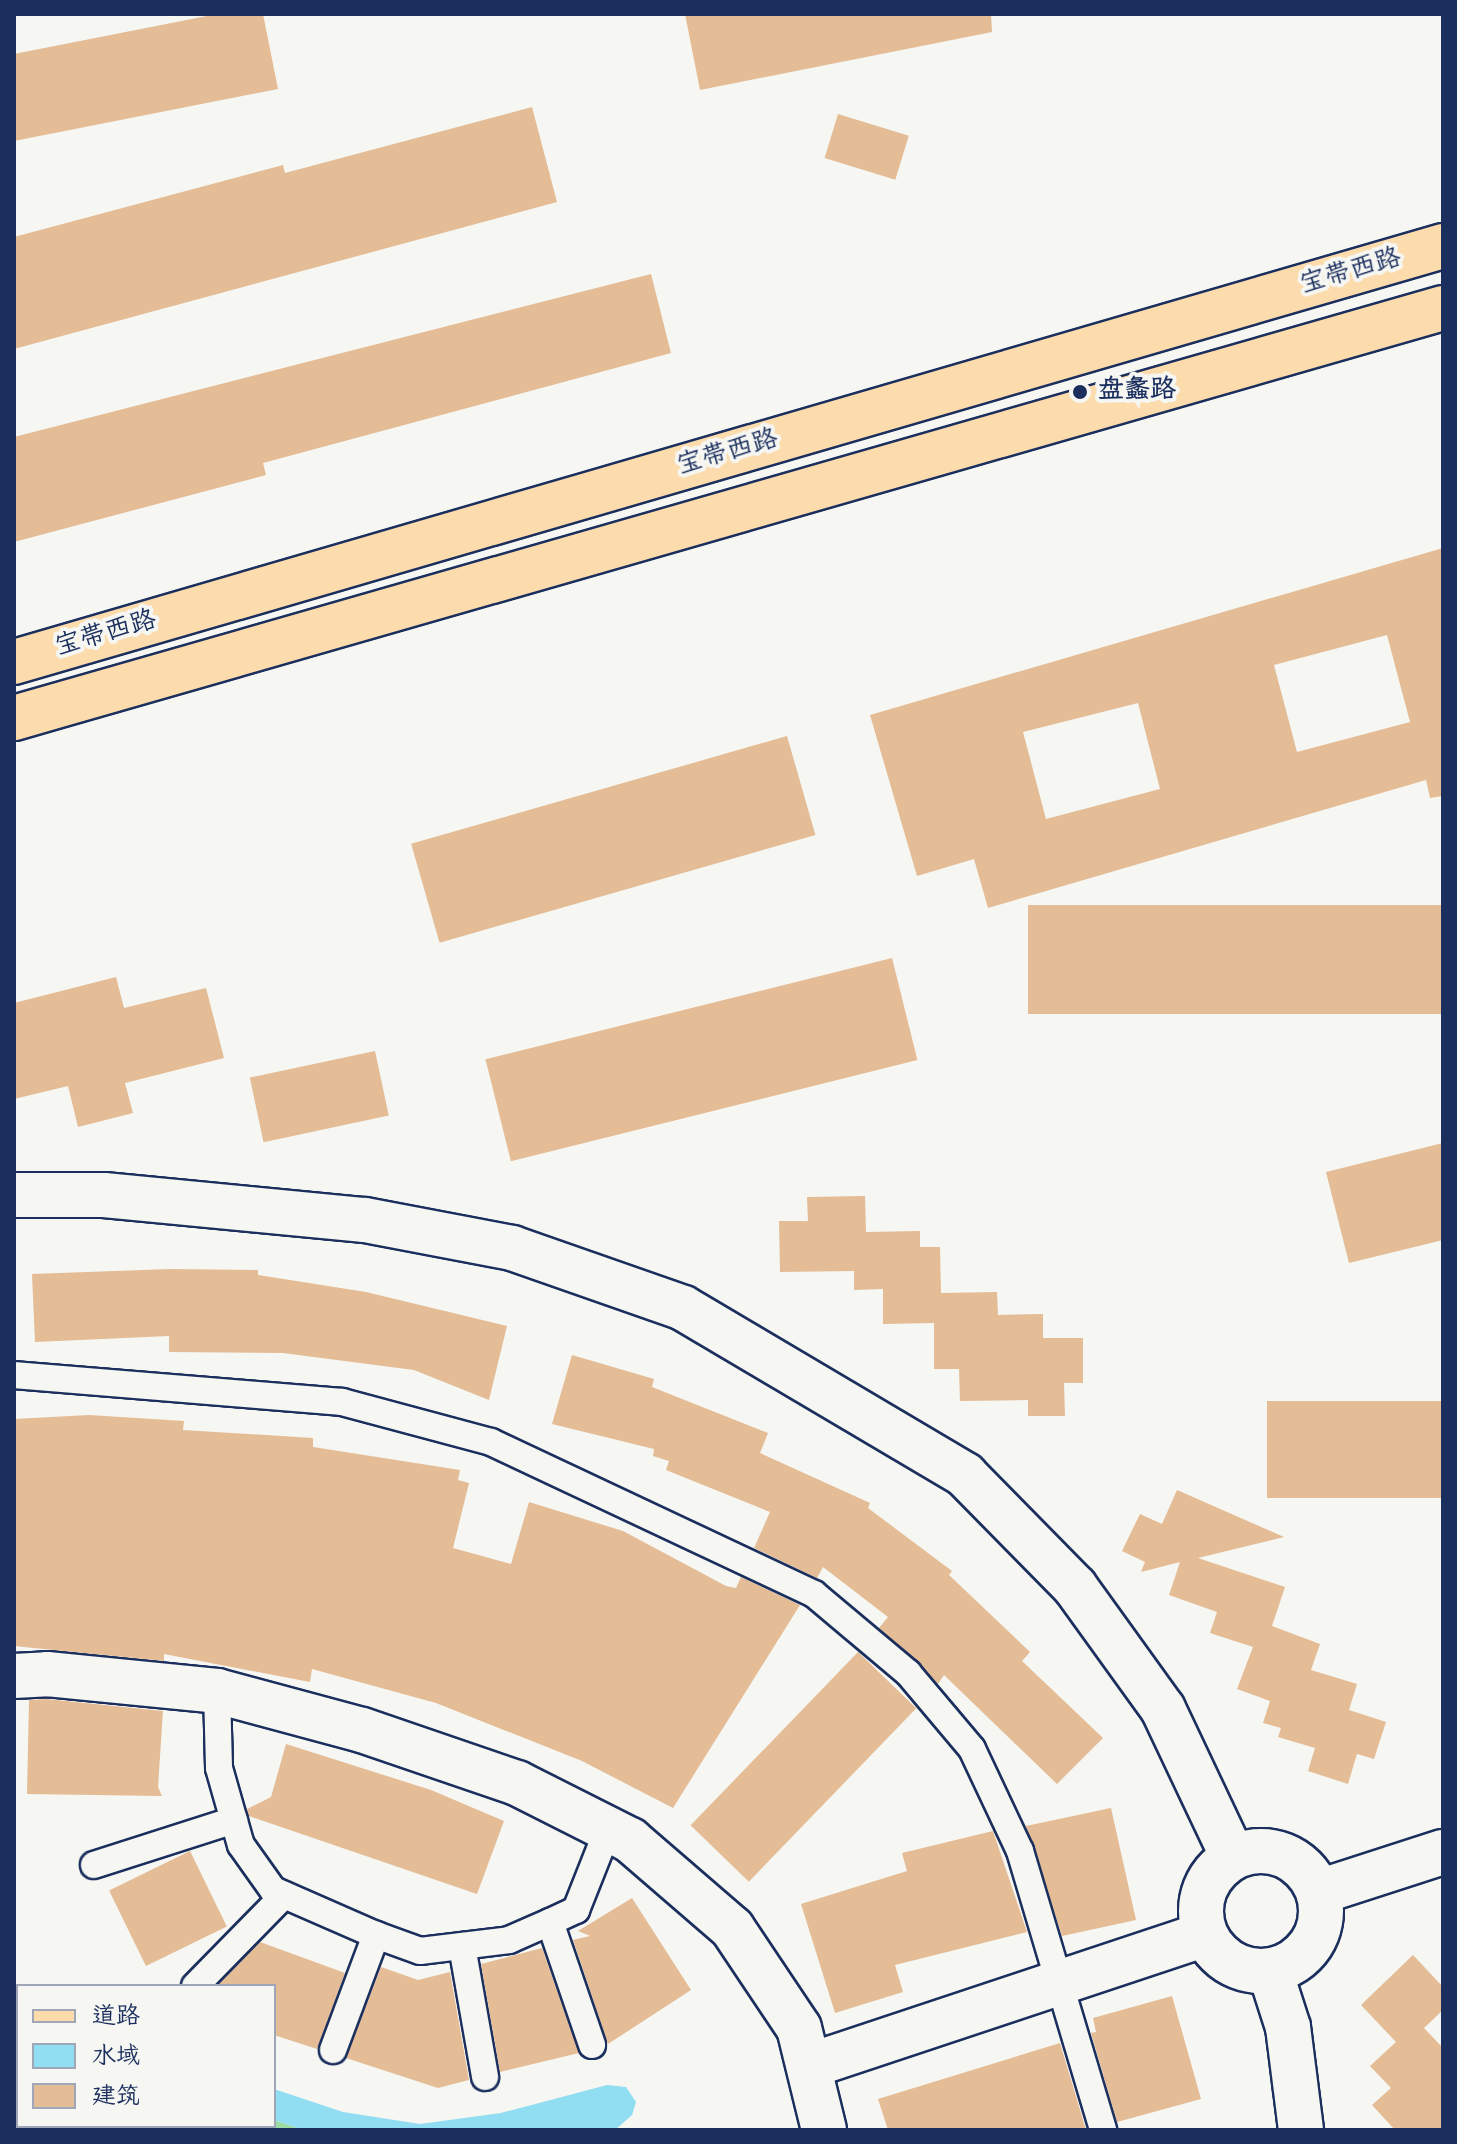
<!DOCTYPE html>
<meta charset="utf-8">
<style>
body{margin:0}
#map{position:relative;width:1457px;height:2144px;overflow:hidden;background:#f6f6f2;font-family:Dekko,"LXGW WenKai TC",sans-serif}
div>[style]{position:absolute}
.green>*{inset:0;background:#9cdba4}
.water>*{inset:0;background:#91ddf1}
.building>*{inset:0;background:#e4bc95;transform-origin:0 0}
.roads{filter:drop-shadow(2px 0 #1b2f5e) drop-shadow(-2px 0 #1b2f5e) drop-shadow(0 2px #1b2f5e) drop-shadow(0 -2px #1b2f5e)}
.lane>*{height:26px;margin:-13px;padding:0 13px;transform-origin:13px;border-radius:13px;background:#f6f6f2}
.street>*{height:44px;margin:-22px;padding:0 22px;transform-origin:22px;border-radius:22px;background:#f6f6f2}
.street>.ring{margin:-22px;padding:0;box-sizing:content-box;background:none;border:44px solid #f6f6f2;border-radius:50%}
.primary>*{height:44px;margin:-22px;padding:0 22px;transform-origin:22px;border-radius:22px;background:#fcdcac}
.dots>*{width:22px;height:22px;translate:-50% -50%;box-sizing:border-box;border:4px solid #f6f6f2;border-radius:50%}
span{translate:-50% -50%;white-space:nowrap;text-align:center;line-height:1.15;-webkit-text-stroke:8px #f6f6f2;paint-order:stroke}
.street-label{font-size:26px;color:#1b2f5e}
.poi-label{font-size:26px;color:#1b2f5e;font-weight:700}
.left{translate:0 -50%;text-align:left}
.frame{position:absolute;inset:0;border:16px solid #1b2f5e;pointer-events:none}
.legend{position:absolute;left:16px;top:1984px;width:260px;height:144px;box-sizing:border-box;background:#f6f6f2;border:2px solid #9ea6b7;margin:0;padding:10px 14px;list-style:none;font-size:24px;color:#1b2f5e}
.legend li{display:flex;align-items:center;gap:16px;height:40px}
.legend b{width:40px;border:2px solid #9ea6b7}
</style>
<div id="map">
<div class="green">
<i style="clip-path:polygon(274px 2120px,304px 2130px,210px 2130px,274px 2126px)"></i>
</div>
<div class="water">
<i style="clip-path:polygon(607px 2085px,626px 2087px,636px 2102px,632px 2115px,615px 2130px,304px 2130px,274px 2120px,274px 2089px,343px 2112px,420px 2124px,501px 2113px)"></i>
</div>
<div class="building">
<i style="clip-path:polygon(217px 14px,263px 14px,278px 89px,14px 141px,14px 54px)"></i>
<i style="clip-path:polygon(685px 14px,991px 14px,992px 32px,700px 90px)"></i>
<i style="clip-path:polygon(532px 107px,557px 202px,14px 349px,14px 237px,283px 165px,285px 173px)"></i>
<i style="left:838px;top:114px;width:74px;height:46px;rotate:17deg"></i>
<i style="clip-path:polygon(651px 274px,671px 353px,263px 463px,266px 475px,14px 542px,14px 437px)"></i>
<i style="clip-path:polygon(evenodd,1443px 548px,1443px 796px,1430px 798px,1426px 780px,988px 908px,974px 859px,917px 876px,870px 715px,1443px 548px,1387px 635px,1410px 722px,1297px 752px,1274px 665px,1387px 635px,1443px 548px,1138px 703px,1160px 789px,1046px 819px,1023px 732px,1138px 703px)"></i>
<i style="left:787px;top:736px;width:103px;height:391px;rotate:74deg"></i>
<i style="left:1443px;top:905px;width:109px;height:415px;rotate:90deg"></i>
<i style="left:892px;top:958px;width:105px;height:419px;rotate:76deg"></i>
<i style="clip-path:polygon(116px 977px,124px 1008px,206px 988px,224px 1058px,125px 1083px,133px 1113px,78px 1127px,68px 1086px,14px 1099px,14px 1003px)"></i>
<i style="left:375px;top:1051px;width:66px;height:128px;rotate:78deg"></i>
<i style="clip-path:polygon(1443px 1143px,1443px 1240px,1349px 1263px,1326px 1172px)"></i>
<i style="clip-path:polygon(865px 1196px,866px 1232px,920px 1231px,920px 1247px,940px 1247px,941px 1293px,997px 1292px,998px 1315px,1043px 1314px,1043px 1338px,1083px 1338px,1083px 1383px,1064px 1383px,1065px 1416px,1028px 1416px,1028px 1400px,960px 1401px,959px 1369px,934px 1369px,934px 1323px,883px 1324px,883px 1289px,854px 1290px,854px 1271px,780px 1272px,779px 1221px,808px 1221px,807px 1197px)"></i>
<i style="clip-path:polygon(170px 1269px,258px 1270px,258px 1275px,366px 1292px,507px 1326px,489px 1400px,414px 1370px,283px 1353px,169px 1352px,169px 1336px,35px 1342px,32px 1274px)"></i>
<i style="clip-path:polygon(572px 1355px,654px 1379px,652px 1387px,768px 1433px,760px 1453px,870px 1503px,868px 1508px,952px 1571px,949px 1575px,1030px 1652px,1022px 1661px,1103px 1738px,1057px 1784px,944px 1675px,938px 1684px,879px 1628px,888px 1617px,823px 1567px,817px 1578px,754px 1548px,770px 1512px,666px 1470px,669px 1461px,653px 1456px,654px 1449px,552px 1424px)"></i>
<i style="left:1443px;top:1401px;width:97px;height:176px;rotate:90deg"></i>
<i style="clip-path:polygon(89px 1415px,184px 1421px,183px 1430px,313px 1438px,313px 1447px,460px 1470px,458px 1480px,469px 1483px,453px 1548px,511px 1564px,529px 1502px,623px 1531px,726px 1586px,736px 1588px,741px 1577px,800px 1605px,673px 1808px,582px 1761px,436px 1703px,312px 1669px,310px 1682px,164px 1654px,164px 1661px,14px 1646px,14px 1419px)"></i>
<i style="clip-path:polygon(1177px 1490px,1284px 1537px,1198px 1558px,1285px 1587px,1272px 1626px,1320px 1644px,1311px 1670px,1357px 1684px,1349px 1710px,1386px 1722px,1374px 1759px,1357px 1754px,1348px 1784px,1308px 1771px,1315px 1748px,1278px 1737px,1281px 1728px,1263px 1723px,1270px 1701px,1237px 1689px,1253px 1647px,1210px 1633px,1217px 1612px,1169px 1595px,1180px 1562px,1141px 1572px,1145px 1562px,1122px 1551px,1140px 1514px,1162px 1524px)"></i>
<i style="left:858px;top:1652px;width:81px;height:241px;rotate:44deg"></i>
<i style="clip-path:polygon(46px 1699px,163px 1711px,158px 1787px,162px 1796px,27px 1794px,29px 1700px)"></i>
<i style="clip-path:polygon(286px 1744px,431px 1790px,504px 1821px,477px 1894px,249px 1816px,247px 1809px,271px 1797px)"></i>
<i style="clip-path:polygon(1111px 1808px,1136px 1920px,1062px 1936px,1026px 1826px)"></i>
<i style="clip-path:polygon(993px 1831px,1027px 1932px,895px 1965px,903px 1992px,835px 2013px,801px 1904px,907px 1871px,902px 1853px)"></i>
<i style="left:190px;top:1851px;width:84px;height:90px;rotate:64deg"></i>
<i style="clip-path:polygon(632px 1898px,691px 1990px,608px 2044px,573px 1940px,590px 1936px,578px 1931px)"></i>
<i style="clip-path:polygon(260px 1942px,345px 1973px,317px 2049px,274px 2035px,274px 1986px,217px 1986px)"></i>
<i style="clip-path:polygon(542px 1948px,579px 2053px,500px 2072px,481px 1964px)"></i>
<i style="clip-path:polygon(1413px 1955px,1443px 1987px,1443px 2010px,1424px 2028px,1443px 2048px,1443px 2130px,1395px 2130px,1372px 2105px,1391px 2088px,1370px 2066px,1396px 2042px,1361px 2005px)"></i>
<i style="clip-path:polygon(381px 1967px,418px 1980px,450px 1972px,469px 2080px,438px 2088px,346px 2058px)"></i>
<i style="clip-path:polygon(1172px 1996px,1201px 2099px,1117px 2122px,1091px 2033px,1096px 2032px,1093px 2018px)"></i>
<i style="clip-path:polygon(1060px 2043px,1086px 2130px,888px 2130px,878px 2099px)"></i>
</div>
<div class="roads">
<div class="lane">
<i style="left:14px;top:1375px;width:329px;rotate:4.7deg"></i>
<i style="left:342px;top:1402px;width:154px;rotate:15deg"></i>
<i style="left:491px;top:1442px;width:357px;rotate:25.2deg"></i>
<i style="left:814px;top:1594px;width:123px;rotate:40deg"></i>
<i style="left:908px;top:1673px;width:99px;rotate:49.9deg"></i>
<i style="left:972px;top:1749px;width:113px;rotate:64.8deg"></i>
<i style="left:1020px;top:1851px;width:291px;rotate:73.4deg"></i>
<i style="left:217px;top:1691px;width:77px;rotate:88.5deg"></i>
<i style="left:219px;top:1768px;width:80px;rotate:74.1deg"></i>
<i style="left:241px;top:1845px;width:55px;rotate:54.6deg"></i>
<i style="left:273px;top:1890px;width:112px;rotate:23.6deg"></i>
<i style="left:376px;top:1935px;width:47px;rotate:20deg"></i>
<i style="left:420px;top:1951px;width:90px;rotate:-7deg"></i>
<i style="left:509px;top:1940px;width:45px;rotate:-23.7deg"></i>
<i style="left:550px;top:1922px;width:29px;rotate:-25deg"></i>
<i style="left:576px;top:1910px;width:87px;rotate:-68.4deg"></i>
<i style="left:94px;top:1865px;width:147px;rotate:-17.8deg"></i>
<i style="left:550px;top:1922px;width:130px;rotate:71.1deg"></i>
<i style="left:462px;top:1946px;width:133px;rotate:80deg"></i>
<i style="left:195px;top:1986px;width:127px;rotate:-45.6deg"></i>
<i style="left:333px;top:2050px;width:123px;rotate:-69.5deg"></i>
</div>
<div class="street">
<i style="left:14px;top:1195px;width:90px"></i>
<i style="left:104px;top:1195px;width:262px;rotate:5.5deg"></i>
<i style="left:365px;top:1220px;width:150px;rotate:10.8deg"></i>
<i style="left:512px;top:1248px;width:181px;rotate:19.3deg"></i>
<i style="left:683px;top:1308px;width:328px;rotate:30.6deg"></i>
<i style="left:965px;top:1475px;width:157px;rotate:45.5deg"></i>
<i style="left:1075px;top:1587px;width:150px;rotate:54.2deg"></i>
<i style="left:1163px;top:1709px;width:164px;rotate:64.7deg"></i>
<i style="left:14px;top:1676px;width:33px;rotate:-3deg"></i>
<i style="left:47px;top:1674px;width:171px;rotate:5.7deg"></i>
<i style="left:217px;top:1691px;width:150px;rotate:15.1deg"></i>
<i style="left:362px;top:1730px;width:164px;rotate:18.9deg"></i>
<i style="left:517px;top:1783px;width:127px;rotate:26.8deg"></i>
<i style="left:630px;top:1840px;width:135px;rotate:40.8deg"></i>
<i style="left:732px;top:1928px;width:120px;rotate:56.2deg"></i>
<i style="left:799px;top:2028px;width:105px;rotate:76.2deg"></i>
<i class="ring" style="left:1201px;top:1851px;width:76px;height:76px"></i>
<i style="left:1319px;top:1892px;width:130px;rotate:-17.9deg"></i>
<i style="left:1270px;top:1971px;width:59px;rotate:72.2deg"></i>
<i style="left:1288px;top:2027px;width:104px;rotate:82.8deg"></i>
<i style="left:809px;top:2066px;width:417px;rotate:-18.4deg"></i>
</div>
<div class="primary">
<i style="left:14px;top:662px;width:1488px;rotate:-16.23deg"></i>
<i style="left:14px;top:718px;width:1487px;rotate:-16.01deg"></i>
</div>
</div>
<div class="dots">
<i style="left:1080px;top:392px;background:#1b2f5e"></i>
</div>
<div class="street-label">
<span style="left:1351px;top:273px;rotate:-16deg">宝带西路</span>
<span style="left:728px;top:454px;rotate:-16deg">宝带西路</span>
<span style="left:106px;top:635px;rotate:-16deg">宝带西路</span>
</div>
<div class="poi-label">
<span class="left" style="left:1098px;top:392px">盘蠡路</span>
</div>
<div class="frame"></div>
<ul class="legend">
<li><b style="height:10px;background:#fcdcac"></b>道路</li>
<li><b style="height:22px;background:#91ddf1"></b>水域</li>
<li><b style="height:22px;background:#e4bc95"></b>建筑</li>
</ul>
</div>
